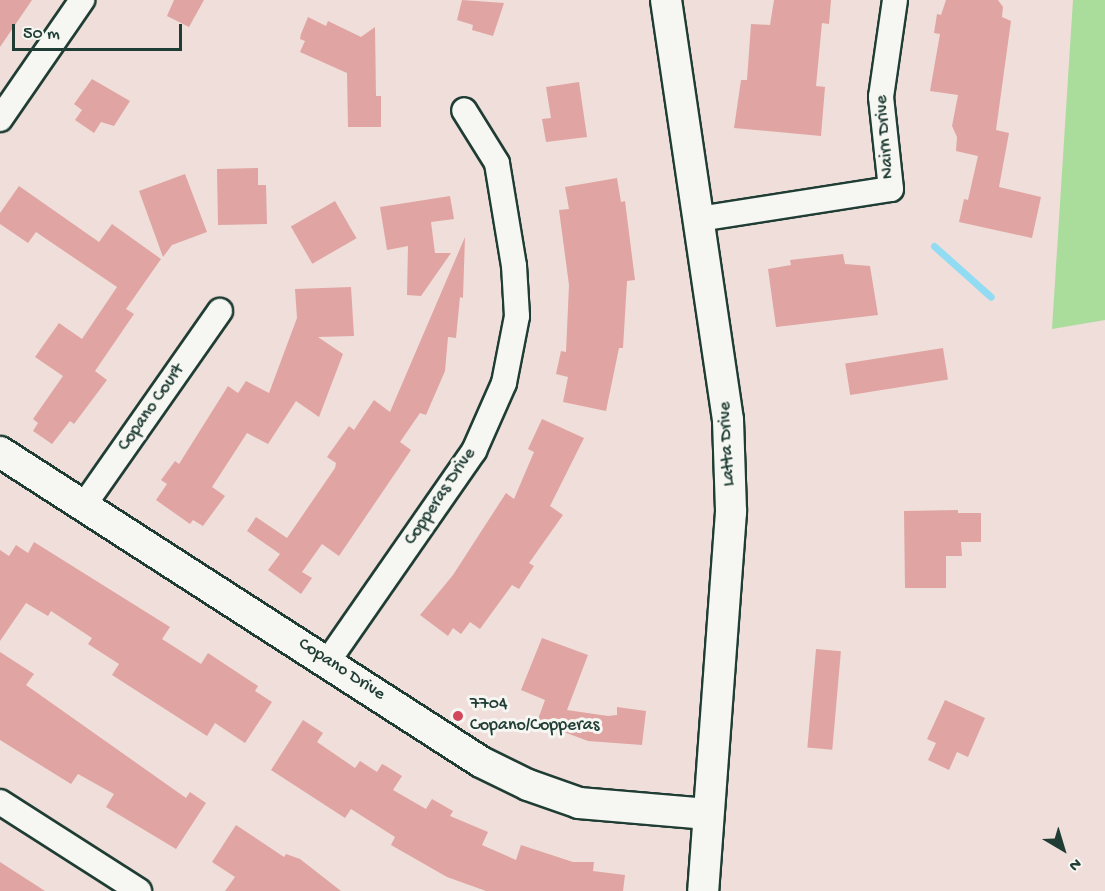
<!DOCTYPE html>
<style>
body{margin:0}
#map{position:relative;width:1105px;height:891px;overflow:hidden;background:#efdeda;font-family:"Gochi Hand",sans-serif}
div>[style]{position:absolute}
.green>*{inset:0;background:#aadc9c}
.stream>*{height:7px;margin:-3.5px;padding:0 3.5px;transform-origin:3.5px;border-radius:3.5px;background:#91dbf3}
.building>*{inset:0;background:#e0a5a2;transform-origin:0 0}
.roads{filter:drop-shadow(2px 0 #1f3d34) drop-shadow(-2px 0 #1f3d34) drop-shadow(0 2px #1f3d34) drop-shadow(0 -2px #1f3d34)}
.minor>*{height:24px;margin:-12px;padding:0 12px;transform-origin:12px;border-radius:12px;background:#f6f6f2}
.tertiary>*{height:30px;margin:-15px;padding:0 15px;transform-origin:15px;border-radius:15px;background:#f6f6f2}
.dots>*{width:16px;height:16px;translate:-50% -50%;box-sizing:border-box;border:3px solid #f6f6f2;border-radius:50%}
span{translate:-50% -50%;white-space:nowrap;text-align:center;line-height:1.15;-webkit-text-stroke:6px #f6f6f2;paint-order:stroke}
.street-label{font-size:18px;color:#1f3d34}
.poi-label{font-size:18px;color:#1f3d34}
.left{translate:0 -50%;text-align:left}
.north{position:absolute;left:1033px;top:819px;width:60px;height:60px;-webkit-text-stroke:4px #f6f6f2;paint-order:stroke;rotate:142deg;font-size:16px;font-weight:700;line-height:24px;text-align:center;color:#1f3d34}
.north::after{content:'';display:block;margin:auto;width:21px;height:27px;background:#1f3d34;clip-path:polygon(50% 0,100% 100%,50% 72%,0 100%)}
.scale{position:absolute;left:12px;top:24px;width:170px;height:27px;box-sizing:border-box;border:3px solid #1f3d34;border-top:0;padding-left:8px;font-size:18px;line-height:21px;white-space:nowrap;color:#1f3d34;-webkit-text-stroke:4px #f6f6f2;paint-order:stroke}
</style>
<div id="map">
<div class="green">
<i style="clip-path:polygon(1073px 0,1105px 0,1105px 320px,1052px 329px)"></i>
</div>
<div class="stream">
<i style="left:934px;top:246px;width:76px;rotate:41.8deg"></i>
</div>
<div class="building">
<i style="clip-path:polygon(0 0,32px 0,0 47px)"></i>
<i style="clip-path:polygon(174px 0,204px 0,189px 27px,167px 16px)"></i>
<i style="clip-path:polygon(462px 0,504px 3px,493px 36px,472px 30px,473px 25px,457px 20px)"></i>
<i style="clip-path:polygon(774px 0,831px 0,829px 24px,822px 23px,816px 86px,825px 87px,821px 136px,734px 128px,741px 80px,747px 80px,751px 24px,770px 25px)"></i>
<i style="clip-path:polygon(946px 0,998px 0,1003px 7px,1002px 17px,1011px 21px,996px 130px,1009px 133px,999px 187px,1041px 197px,1032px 238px,959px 222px,964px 199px,968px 200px,978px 156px,956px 151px,957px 137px,952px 126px,958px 95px,930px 91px,940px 34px,934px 33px,937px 14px,941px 15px)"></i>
<i style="clip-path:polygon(308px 17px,326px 26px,328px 21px,361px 37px,375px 27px,376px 96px,381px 96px,381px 127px,348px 127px,347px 73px,300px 52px,305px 41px,300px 39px,301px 34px)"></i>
<i style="clip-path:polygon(92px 79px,130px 101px,114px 126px,101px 122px,94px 133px,75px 120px,82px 110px,74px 104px)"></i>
<i style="clip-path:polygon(579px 82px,587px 137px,546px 142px,542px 119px,551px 118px,546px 87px)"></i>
<i style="clip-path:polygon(258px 168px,258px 185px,266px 185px,267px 224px,218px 225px,217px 169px)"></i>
<i style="clip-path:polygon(185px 174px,207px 232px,172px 245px,163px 257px,139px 191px)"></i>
<i style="clip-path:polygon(617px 178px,621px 202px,625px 201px,635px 280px,627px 281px,623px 348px,619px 348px,606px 411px,563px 402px,568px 377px,556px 374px,561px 351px,566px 352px,569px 285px,559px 210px,569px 209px,565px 187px)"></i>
<i style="clip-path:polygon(19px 186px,99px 242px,112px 224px,161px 259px,126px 309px,134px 314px,95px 371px,107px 380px,74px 424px,70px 421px,52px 444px,33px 431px,38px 423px,33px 419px,63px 376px,35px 357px,59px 323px,82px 339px,117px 287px,36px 232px,28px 243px,0 224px,0 213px)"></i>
<i style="clip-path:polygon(450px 196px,454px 219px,431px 222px,435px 253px,451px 253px,421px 296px,407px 295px,408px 246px,387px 250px,380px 207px)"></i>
<i style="left:335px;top:201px;width:43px;height:51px;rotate:60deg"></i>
<i style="clip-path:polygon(465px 237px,463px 298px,460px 297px,456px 338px,448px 337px,445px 371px,426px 415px,420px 413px,400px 442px,411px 450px,339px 556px,322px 544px,302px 572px,312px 578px,301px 594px,268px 570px,280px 554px,247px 531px,256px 517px,287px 538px,335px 468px,336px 463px,327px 457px,349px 426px,354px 430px,374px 400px,390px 412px)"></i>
<i style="clip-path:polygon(843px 254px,845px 264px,870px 266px,878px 315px,776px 327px,768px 269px,791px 265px,790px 260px)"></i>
<i style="clip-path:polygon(351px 287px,354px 336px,318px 337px,343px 354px,319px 417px,296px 401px,268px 444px,247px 433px,212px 487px,225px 496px,203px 526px,193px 520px,190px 524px,156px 500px,167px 484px,161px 480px,175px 461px,179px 464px,228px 386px,238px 393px,246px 381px,269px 393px,297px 318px,295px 289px)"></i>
<i style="left:943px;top:348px;width:32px;height:99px;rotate:81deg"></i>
<i style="clip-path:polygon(542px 419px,584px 438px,550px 506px,563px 515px,529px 563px,534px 566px,519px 589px,512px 585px,480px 629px,470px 622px,461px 634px,453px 628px,448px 636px,420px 615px,453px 575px,506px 493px,514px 499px,534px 452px,528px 449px)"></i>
<i style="clip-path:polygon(958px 510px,958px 513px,981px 513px,981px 542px,961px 542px,962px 556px,946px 556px,946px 588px,905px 588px,904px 511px)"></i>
<i style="clip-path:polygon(34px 542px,170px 627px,162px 639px,201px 664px,208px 653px,258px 686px,255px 691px,272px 702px,245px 743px,215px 723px,207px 736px,112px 675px,119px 664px,88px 644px,92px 638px,51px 611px,48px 616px,26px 603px,0 641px,0 550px,9px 556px,16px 545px,28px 553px)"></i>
<i style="clip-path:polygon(542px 638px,588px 655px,567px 710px,608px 716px,617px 715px,617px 707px,646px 711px,642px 745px,588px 741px,537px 722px,545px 700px,521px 690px)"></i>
<i style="left:816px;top:649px;width:25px;height:99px;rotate:5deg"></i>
<i style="clip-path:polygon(0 652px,34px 674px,26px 685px,186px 798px,190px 792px,206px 803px,176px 849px,106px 807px,114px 794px,78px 774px,71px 784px,0 740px)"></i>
<i style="clip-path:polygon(945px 700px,985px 718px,968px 757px,957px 752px,949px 770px,928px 760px,936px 743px,927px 739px)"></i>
<i style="clip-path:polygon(303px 720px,323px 733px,317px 742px,355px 768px,360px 761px,377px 772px,382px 764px,386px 766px,402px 776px,393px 790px,426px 809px,432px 799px,453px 811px,450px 816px,488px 832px,482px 845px,516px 860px,521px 845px,573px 862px,594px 862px,593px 871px,625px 875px,623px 891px,486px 891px,447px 877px,391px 845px,395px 837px,351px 809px,345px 818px,271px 770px)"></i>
<i style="clip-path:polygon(236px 825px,284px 857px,286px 854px,300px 859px,341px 891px,225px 891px,235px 877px,212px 862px)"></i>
<i style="clip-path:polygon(0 862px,45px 891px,0 891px)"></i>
</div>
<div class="roads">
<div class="minor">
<i style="left:0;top:119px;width:145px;rotate:-55.4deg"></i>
<i style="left:699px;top:219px;width:194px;rotate:-8.9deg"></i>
<i style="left:891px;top:189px;width:93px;rotate:-96.2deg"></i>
<i style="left:881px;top:97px;width:98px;rotate:-81.8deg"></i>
<i style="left:84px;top:505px;width:237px;rotate:-55deg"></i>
<i style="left:328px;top:661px;width:256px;rotate:-55.2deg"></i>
<i style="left:474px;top:451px;width:74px;rotate:-66.2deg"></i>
<i style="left:504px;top:383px;width:68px;rotate:-79deg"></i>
<i style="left:517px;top:316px;width:50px;rotate:-93.4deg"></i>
<i style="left:514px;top:266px;width:104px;rotate:-99.4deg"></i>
<i style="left:497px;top:163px;width:62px;rotate:-121.9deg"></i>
<i style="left:0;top:802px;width:165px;rotate:32.6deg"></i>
</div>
<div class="tertiary">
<i style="left:666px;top:0;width:425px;rotate:81.6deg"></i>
<i style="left:728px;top:420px;width:92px;rotate:88.1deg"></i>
<i style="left:731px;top:512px;width:380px;rotate:94.2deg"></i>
<i style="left:0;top:452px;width:572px;rotate:32.8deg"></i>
<i style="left:481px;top:762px;width:52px;rotate:26.1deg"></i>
<i style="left:528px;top:785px;width:54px;rotate:19.4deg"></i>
<i style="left:579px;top:803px;width:129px;rotate:4.9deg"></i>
</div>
</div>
<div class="dots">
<i style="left:458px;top:716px;background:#d1495b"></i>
</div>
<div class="street-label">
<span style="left:886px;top:137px;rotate:-95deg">Nairn Drive</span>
<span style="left:152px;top:408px;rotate:-55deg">Copano Court</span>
<span style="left:728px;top:444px;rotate:-93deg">Latta Drive</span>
<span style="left:441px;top:497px;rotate:-56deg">Copperas Drive</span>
<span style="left:341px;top:670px;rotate:33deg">Copano Drive</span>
</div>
<div class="poi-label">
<span class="left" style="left:470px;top:716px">7704<br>Copano/Copperas</span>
</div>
<div class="north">N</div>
<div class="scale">50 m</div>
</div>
